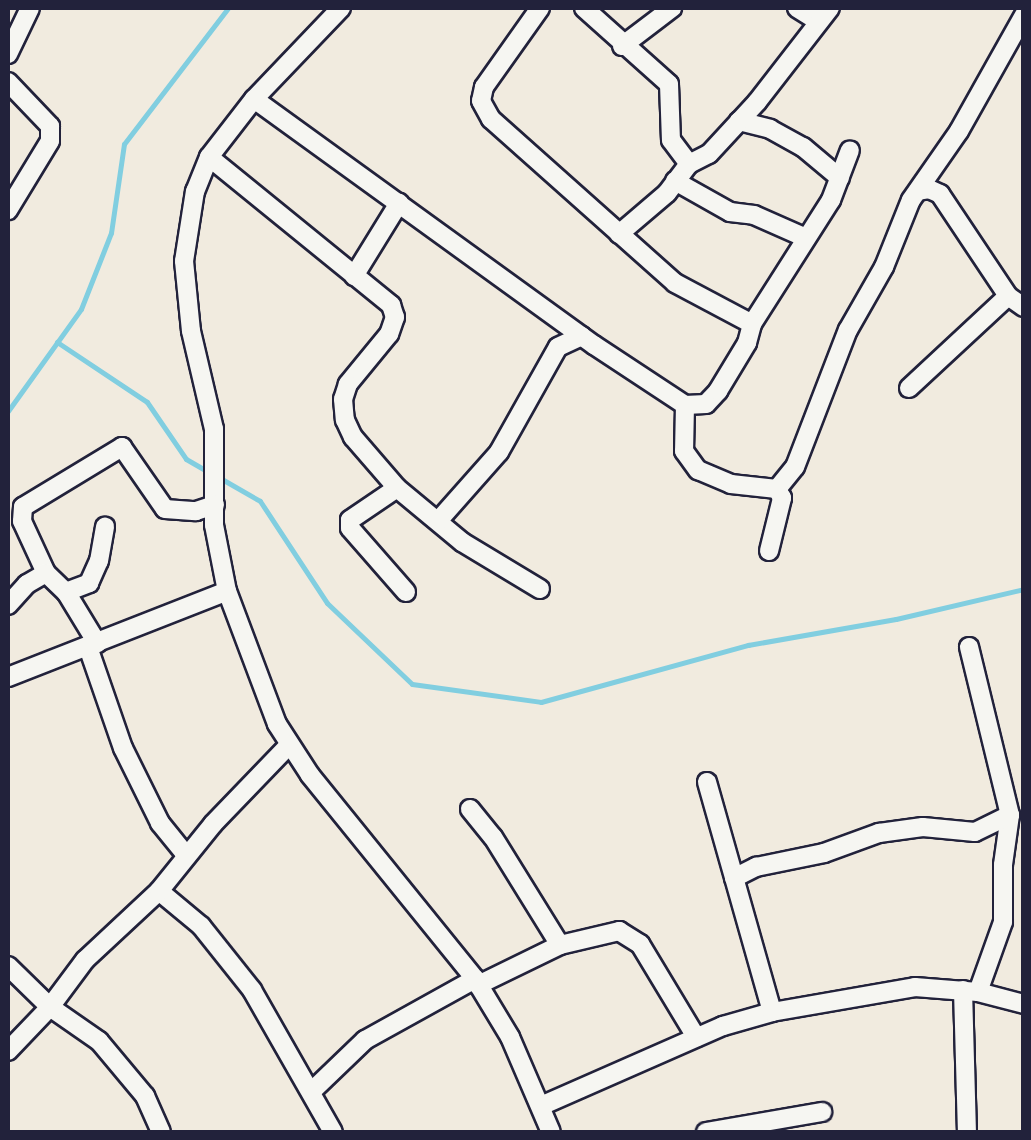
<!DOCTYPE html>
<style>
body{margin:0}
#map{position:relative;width:1031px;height:1140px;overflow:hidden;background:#f1ebdf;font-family:"Gochi Hand",sans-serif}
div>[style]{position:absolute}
.stream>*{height:5px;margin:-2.5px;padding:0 2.5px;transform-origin:2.5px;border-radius:2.5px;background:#81cee0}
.roads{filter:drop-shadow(2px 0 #22223b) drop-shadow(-2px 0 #22223b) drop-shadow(0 2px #22223b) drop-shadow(0 -2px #22223b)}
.minor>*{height:18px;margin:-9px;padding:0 9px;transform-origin:9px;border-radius:9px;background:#f6f6f2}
span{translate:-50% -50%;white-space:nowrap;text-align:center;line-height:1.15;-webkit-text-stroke:10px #f6f6f2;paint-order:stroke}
.frame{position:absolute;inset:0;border:10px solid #22223b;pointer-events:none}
</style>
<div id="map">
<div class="stream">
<i style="left:57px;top:342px;width:108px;rotate:33.7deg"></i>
<i style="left:147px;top:402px;width:69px;rotate:55.6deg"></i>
<i style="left:186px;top:459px;width:28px;rotate:30deg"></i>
<i style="left:8px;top:411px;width:125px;rotate:-54.4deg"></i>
<i style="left:81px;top:309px;width:82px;rotate:-68.5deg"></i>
<i style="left:111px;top:233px;width:90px;rotate:-81.7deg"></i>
<i style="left:124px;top:144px;width:171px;rotate:-52.6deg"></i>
<i style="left:220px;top:478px;width:46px;rotate:29.9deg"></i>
<i style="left:260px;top:501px;width:122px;rotate:56.7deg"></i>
<i style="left:327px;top:603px;width:117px;rotate:43.6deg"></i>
<i style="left:412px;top:684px;width:130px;rotate:7.9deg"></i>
<i style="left:541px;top:702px;width:215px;rotate:-15.4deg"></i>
<i style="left:748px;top:645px;width:150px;rotate:-10deg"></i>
<i style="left:896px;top:619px;width:131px;rotate:-13.2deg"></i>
</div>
<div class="roads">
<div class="minor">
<i style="left:341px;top:8px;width:126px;rotate:133.7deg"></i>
<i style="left:254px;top:99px;width:73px;rotate:127.8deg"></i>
<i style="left:209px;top:157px;width:37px;rotate:112deg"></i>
<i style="left:195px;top:191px;width:71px;rotate:98.9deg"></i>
<i style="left:184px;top:261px;width:70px;rotate:84.3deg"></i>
<i style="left:191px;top:331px;width:101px;rotate:76.8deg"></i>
<i style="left:214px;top:429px;width:96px;rotate:90deg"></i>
<i style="left:214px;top:525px;width:67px;rotate:78.9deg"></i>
<i style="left:227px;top:591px;width:142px;rotate:69.4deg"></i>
<i style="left:277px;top:724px;width:61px;rotate:57.1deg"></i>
<i style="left:310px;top:775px;width:262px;rotate:51deg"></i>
<i style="left:475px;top:979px;width:68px;rotate:58.9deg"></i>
<i style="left:510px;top:1037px;width:103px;rotate:66.7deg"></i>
<i style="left:540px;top:8px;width:97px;rotate:125.3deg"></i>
<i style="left:484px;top:87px;width:14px;rotate:102deg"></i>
<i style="left:481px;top:101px;width:21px;rotate:61deg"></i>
<i style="left:491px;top:119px;width:246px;rotate:41.7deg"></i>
<i style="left:675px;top:283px;width:87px;rotate:28deg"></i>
<i style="left:584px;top:8px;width:114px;rotate:41.8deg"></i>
<i style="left:669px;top:84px;width:56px;rotate:88deg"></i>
<i style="left:671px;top:140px;width:30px;rotate:53deg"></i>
<i style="left:797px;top:8px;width:25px;rotate:32deg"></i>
<i style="left:622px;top:46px;width:63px;rotate:-37.2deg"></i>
<i style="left:8px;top:54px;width:51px;rotate:-64.4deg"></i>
<i style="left:8px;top:82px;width:61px;rotate:46.3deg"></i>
<i style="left:50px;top:126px;width:15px;rotate:90deg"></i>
<i style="left:50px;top:141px;width:81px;rotate:121.3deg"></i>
<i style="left:254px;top:99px;width:420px;rotate:35.9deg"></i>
<i style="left:594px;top:345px;width:109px;rotate:33.4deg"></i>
<i style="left:685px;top:405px;width:21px;rotate:-3deg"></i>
<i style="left:706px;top:404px;width:18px;rotate:-47deg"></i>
<i style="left:718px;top:391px;width:56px;rotate:-58.9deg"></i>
<i style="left:747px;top:343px;width:20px;rotate:-75deg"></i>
<i style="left:752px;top:324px;width:147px;rotate:-57.5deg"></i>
<i style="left:831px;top:200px;width:53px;rotate:-69.2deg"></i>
<i style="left:739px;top:121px;width:32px;rotate:14deg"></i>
<i style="left:770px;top:129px;width:38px;rotate:29deg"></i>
<i style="left:803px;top:147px;width:48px;rotate:40deg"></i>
<i style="left:209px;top:157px;width:235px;rotate:39.1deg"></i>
<i style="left:391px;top:305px;width:13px;rotate:72deg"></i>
<i style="left:395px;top:317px;width:18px;rotate:109deg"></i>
<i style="left:389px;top:334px;width:65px;rotate:129.4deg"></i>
<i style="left:348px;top:384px;width:16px;rotate:108deg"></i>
<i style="left:343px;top:399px;width:21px;rotate:85deg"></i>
<i style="left:345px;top:420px;width:19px;rotate:65deg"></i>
<i style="left:353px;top:437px;width:67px;rotate:49.2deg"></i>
<i style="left:397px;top:488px;width:85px;rotate:39.7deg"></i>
<i style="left:462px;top:542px;width:91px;rotate:31.1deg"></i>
<i style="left:675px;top:181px;width:63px;rotate:29.4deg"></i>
<i style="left:730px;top:212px;width:24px;rotate:7deg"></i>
<i style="left:754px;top:215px;width:57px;rotate:23.9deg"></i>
<i style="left:918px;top:191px;width:11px;rotate:-10deg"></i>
<i style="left:929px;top:189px;width:12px;rotate:24deg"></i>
<i style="left:940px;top:194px;width:123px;rotate:56.3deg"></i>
<i style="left:1008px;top:296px;width:19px;rotate:35deg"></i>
<i style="left:619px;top:234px;width:63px;rotate:-40.5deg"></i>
<i style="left:667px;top:193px;width:36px;rotate:-53deg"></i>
<i style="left:689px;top:164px;width:22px;rotate:-27deg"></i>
<i style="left:709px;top:154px;width:71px;rotate:-47.3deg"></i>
<i style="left:757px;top:102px;width:119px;rotate:-52.2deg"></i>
<i style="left:354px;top:276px;width:86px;rotate:-58.3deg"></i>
<i style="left:909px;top:388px;width:135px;rotate:-42.9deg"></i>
<i style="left:685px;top:405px;width:46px;rotate:91.2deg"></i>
<i style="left:684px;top:451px;width:24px;rotate:54deg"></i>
<i style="left:698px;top:470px;width:36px;rotate:23deg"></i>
<i style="left:731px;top:484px;width:46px;rotate:6.2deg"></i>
<i style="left:397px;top:488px;width:57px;rotate:145.8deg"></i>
<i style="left:350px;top:520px;width:8px;rotate:90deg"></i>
<i style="left:350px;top:528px;width:85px;rotate:48.8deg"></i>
<i style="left:438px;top:521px;width:92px;rotate:-48.5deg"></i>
<i style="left:499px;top:452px;width:120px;rotate:-60.7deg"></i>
<i style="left:558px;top:347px;width:26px;rotate:-25deg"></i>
<i style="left:769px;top:551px;width:55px;rotate:-76.2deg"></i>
<i style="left:782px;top:498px;width:10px;rotate:-119deg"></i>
<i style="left:777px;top:489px;width:28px;rotate:-51deg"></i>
<i style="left:795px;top:467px;width:147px;rotate:-68.9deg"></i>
<i style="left:848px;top:330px;width:73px;rotate:-60.3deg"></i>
<i style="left:884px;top:267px;width:72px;rotate:-68.1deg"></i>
<i style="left:911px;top:200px;width:84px;rotate:-55.2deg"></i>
<i style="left:959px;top:131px;width:133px;rotate:-60.7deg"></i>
<i style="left:46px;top:573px;width:57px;rotate:-114.8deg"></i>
<i style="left:22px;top:521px;width:14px;rotate:-86deg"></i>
<i style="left:23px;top:507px;width:116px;rotate:-31.2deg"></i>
<i style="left:122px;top:447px;width:75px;rotate:55.3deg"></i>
<i style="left:165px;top:509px;width:31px;rotate:4deg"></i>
<i style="left:196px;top:511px;width:20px;rotate:-18deg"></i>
<i style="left:66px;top:592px;width:60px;rotate:58.7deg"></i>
<i style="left:8px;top:605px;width:28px;rotate:-48deg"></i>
<i style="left:27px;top:584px;width:22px;rotate:-30deg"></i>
<i style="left:46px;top:573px;width:28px;rotate:44deg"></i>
<i style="left:66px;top:592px;width:25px;rotate:-21deg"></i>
<i style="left:89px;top:583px;width:24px;rotate:-66deg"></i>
<i style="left:99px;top:561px;width:35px;rotate:-80deg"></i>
<i style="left:88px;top:647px;width:107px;rotate:70.9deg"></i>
<i style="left:123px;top:748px;width:84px;rotate:63.7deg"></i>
<i style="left:160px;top:823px;width:41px;rotate:50.9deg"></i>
<i style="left:969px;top:647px;width:173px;rotate:76.3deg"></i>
<i style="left:1010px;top:815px;width:50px;rotate:98deg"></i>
<i style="left:1003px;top:865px;width:57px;rotate:90deg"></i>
<i style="left:1003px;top:922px;width:74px;rotate:109.7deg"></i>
<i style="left:8px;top:677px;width:235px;rotate:-21.4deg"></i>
<i style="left:707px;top:782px;width:239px;rotate:74.2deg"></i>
<i style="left:470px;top:809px;width:36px;rotate:51deg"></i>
<i style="left:493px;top:837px;width:127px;rotate:58.2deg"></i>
<i style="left:734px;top:878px;width:25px;rotate:-27deg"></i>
<i style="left:756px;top:867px;width:69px;rotate:-11.6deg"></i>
<i style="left:824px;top:853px;width:59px;rotate:-20deg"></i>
<i style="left:879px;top:833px;width:44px;rotate:-7.8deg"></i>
<i style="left:923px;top:827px;width:52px;rotate:5.5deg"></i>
<i style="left:975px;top:832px;width:39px;rotate:-26deg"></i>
<i style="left:159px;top:891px;width:55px;rotate:39.8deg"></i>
<i style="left:201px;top:926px;width:82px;rotate:51.4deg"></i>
<i style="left:252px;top:990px;width:163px;rotate:60.3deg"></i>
<i style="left:8px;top:966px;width:59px;rotate:44.3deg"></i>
<i style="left:50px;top:1007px;width:60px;rotate:34.8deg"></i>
<i style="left:99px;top:1041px;width:72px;rotate:50.1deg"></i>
<i style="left:145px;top:1096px;width:39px;rotate:66deg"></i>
<i style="left:478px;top:985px;width:91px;rotate:-26deg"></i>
<i style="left:560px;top:945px;width:61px;rotate:-13.3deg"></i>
<i style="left:619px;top:931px;width:25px;rotate:32deg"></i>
<i style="left:640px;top:944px;width:109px;rotate:58.9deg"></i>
<i style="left:963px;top:990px;width:142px;rotate:88.4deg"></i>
<i style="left:8px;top:1051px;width:61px;rotate:-46.3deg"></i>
<i style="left:50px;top:1007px;width:59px;rotate:-53.3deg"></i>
<i style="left:85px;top:960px;width:101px;rotate:-43deg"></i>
<i style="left:159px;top:891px;width:86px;rotate:-51.1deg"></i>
<i style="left:213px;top:824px;width:110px;rotate:-46.1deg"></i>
<i style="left:312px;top:1091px;width:74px;rotate:-43.9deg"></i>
<i style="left:365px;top:1040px;width:126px;rotate:-29deg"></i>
<i style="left:543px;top:1105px;width:197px;rotate:-23.7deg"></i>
<i style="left:723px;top:1026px;width:51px;rotate:-15.9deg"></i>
<i style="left:772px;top:1012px;width:145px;rotate:-9.9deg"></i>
<i style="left:915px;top:987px;width:63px;rotate:4.5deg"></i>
<i style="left:978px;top:992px;width:48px;rotate:14.6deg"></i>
<i style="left:706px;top:1132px;width:118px;rotate:-9.8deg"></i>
</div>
</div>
<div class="frame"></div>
</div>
